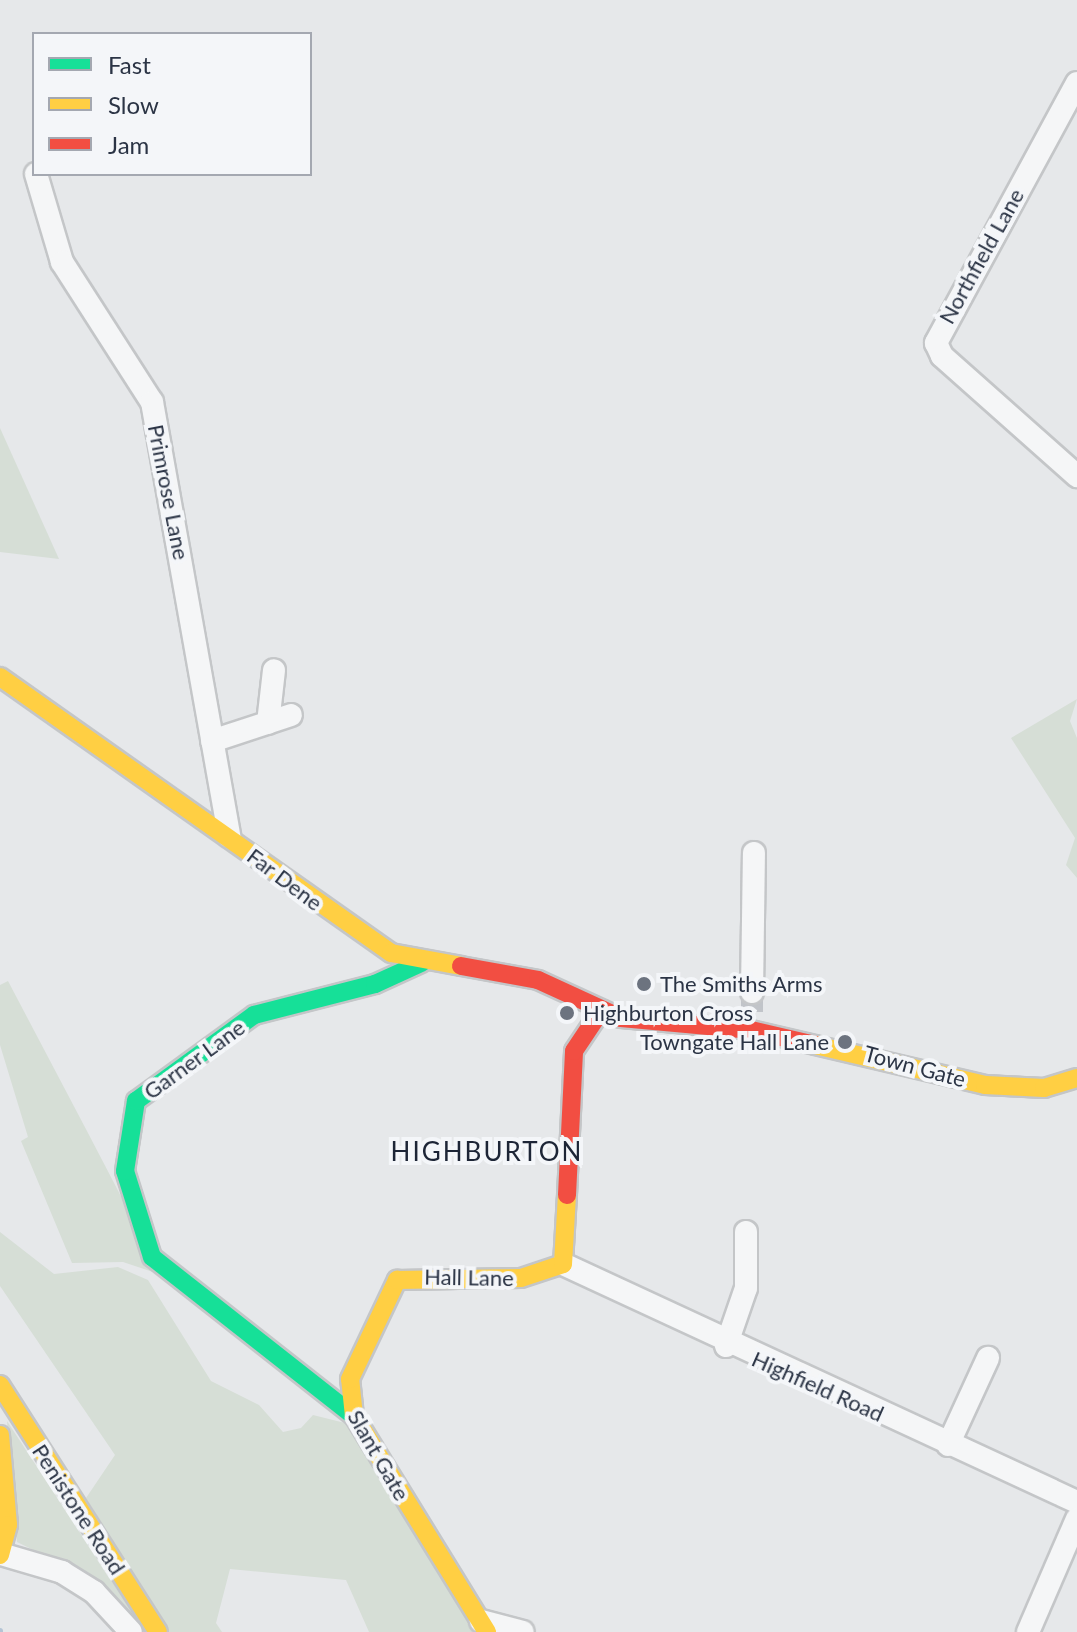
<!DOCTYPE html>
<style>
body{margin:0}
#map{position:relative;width:1077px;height:1632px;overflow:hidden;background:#e6e8ea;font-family:Lato,sans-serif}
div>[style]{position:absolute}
.green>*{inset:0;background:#d6ded6}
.stream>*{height:6px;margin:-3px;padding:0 3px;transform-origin:3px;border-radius:3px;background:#b4c4d5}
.street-tunnel>*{height:22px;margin-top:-11px;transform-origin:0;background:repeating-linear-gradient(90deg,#c1c4c9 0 22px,transparent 0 33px)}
.roads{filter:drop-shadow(2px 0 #c4c6c8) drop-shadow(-2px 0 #c4c6c8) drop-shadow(0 2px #c4c6c8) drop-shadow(0 -2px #c4c6c8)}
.street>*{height:22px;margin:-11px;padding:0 11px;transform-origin:11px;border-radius:11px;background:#f5f6f7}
.fast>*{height:18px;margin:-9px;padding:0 9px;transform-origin:9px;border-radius:9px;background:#16e098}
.slow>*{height:18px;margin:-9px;padding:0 9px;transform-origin:9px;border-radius:9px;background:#ffcf43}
.jam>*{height:18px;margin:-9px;padding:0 9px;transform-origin:9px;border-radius:9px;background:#f24e42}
.dots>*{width:22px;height:22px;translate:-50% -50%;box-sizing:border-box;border:4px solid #f4f6f9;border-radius:50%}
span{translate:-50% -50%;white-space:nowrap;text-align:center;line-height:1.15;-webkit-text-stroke:8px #f4f6f9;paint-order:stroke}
.street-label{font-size:22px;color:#2b3445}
.poi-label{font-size:22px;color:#2b3445}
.left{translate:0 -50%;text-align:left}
.right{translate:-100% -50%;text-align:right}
.quarter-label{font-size:26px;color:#1d2536;letter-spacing:2px}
.legend{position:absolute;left:32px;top:32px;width:280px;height:144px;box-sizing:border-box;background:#f4f6f9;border:2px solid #a4a8b1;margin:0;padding:10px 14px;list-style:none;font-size:24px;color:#2b3445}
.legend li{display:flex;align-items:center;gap:16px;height:40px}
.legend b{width:40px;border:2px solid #a4a8b1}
</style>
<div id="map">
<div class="green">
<i style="clip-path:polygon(0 428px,59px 559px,0 552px)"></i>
<i style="clip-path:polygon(1077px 699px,1070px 721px,1077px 738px,1077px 878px,1066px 865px,1075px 838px,1011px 738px)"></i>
<i style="clip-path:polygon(8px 981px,88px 1133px,162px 1275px,123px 1262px,72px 1263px,21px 1141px,28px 1137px,0 1045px,0 985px)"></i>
<i style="clip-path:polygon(0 1232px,54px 1274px,118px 1267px,148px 1280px,211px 1381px,259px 1405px,283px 1432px,301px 1428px,313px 1415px,345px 1423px,475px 1632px,369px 1632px,346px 1580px,230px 1569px,216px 1623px,222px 1632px,169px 1632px,86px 1498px,115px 1455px,0 1286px)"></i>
<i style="clip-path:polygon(7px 1421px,143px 1629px,95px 1580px,17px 1542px)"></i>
</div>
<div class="stream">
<i style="left:0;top:1631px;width:1px;rotate:90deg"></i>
</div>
<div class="street-tunnel">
<i style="left:752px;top:1012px;width:20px;rotate:-90deg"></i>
</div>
<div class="roads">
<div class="street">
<i style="left:1077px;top:83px;width:296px;rotate:118.5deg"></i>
<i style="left:936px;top:343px;width:14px;rotate:65deg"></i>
<i style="left:942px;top:356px;width:181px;rotate:41.6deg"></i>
<i style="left:36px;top:174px;width:92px;rotate:73.5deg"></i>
<i style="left:62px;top:262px;width:166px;rotate:57.3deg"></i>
<i style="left:152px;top:402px;width:441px;rotate:79.9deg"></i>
<i style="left:268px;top:723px;width:53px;rotate:-83.5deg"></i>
<i style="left:212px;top:741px;width:83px;rotate:-18.2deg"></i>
<i style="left:752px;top:992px;width:139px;rotate:-89.2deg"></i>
<i style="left:563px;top:1264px;width:566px;rotate:24.85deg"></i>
<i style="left:726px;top:1346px;width:61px;rotate:-71deg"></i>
<i style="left:746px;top:1288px;width:56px;rotate:-90deg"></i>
<i style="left:948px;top:1445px;width:96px;rotate:-65.3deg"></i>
<i style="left:1px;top:1554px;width:64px;rotate:16.4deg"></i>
<i style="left:62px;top:1572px;width:38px;rotate:32deg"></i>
<i style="left:94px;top:1592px;width:54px;rotate:47.2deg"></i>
<i style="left:481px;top:1621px;width:43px;rotate:14.7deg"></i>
<i style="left:1028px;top:1632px;width:123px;rotate:-66.6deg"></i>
</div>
<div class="fast">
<i style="left:354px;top:1416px;width:257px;rotate:-141.8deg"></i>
<i style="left:152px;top:1257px;width:90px;rotate:-107.4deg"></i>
<i style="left:125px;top:1171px;width:71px;rotate:-81.1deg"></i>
<i style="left:136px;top:1101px;width:146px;rotate:-36.1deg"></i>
<i style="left:254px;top:1015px;width:125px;rotate:-14.4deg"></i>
<i style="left:375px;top:984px;width:51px;rotate:-24.5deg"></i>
</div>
<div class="slow">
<i style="left:0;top:677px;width:479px;rotate:35.2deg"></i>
<i style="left:391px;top:953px;width:71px;rotate:10.5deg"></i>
<i style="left:815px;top:1045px;width:175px;rotate:13.2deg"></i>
<i style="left:985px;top:1085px;width:59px;rotate:2.9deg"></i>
<i style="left:1044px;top:1088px;width:34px;rotate:-17deg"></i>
<i style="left:0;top:1385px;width:293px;rotate:57.4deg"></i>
<i style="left:0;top:1435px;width:90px;rotate:84.9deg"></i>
<i style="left:8px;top:1525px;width:31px;rotate:105deg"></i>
<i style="left:487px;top:1632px;width:254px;rotate:-121.6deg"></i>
<i style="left:354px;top:1416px;width:37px;rotate:-96deg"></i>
<i style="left:350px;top:1379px;width:110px;rotate:-64.6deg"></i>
<i style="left:397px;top:1280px;width:124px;rotate:-0.9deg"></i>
<i style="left:521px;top:1278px;width:44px;rotate:-18.4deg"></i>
<i style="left:563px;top:1264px;width:69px;rotate:-86.7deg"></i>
</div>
<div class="jam">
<i style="left:461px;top:966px;width:78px;rotate:10.3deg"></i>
<i style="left:538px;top:980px;width:91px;rotate:24.6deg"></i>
<i style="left:621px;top:1018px;width:131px;rotate:5.3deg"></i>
<i style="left:751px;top:1030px;width:66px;rotate:13.2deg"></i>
<i style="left:567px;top:1195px;width:144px;rotate:-87.2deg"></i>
<i style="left:574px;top:1051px;width:50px;rotate:-56.3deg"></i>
</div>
</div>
<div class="dots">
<i style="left:644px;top:984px;background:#6c737f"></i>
<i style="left:567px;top:1013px;background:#6c737f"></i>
<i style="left:845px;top:1042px;background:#6c737f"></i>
</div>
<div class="street-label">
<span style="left:981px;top:256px;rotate:-61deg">Northfield Lane</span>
<span style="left:169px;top:492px;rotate:79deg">Primrose Lane</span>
<span style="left:285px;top:879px;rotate:37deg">Far Dene</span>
<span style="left:194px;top:1059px;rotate:-36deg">Garner Lane</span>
<span style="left:915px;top:1066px;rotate:15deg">Town Gate</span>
<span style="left:469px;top:1277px;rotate:1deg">Hall Lane</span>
<span style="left:818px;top:1386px;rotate:24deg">Highfield Road</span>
<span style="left:379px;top:1455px;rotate:60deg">Slant Gate</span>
<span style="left:79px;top:1509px;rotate:57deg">Penistone Road</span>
</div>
<div class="poi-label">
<span class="left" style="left:660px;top:984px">The Smiths Arms</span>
<span class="left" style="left:583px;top:1013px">Highburton Cross</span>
<span class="right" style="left:829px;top:1042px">Towngate Hall Lane</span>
</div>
<div class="quarter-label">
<span style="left:487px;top:1152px">HIGHBURTON</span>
</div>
<ul class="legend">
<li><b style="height:10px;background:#16e098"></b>Fast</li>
<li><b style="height:10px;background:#ffcf43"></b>Slow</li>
<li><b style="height:10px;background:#f24e42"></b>Jam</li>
</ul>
</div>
